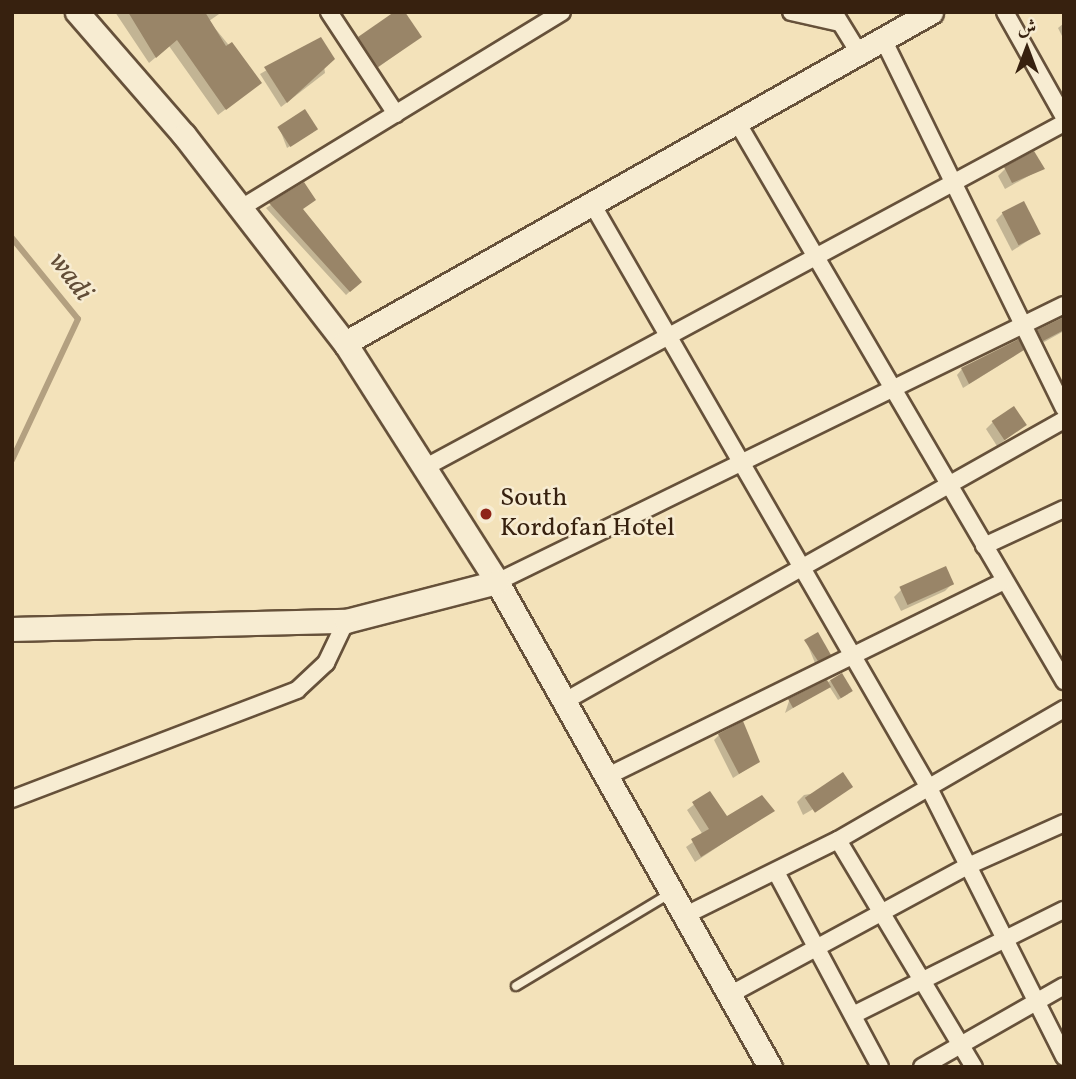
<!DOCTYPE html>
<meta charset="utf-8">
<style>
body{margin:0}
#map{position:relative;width:1076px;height:1079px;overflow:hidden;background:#f3e2ba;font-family:Vollkorn,Amiri,serif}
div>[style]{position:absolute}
.shadow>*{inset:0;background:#0003}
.stream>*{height:6px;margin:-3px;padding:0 3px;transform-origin:3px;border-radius:3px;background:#b3a080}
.building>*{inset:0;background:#998568;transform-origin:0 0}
.roads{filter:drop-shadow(2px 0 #66513a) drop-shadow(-2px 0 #66513a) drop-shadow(0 2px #66513a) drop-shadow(0 -2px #66513a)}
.lane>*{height:8px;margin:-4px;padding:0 4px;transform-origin:4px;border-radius:4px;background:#f7ecd2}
.street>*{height:16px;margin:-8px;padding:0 8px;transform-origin:8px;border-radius:8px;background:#f7ecd2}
.secondary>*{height:23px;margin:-11.5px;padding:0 11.5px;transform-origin:11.5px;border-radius:11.5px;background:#f7ecd2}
.dots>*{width:19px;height:19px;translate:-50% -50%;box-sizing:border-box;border:4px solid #f7ecd2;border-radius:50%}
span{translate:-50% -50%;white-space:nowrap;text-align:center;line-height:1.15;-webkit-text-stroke:5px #f7ecd2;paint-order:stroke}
.poi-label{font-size:26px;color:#37210f}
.left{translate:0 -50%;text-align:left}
.water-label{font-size:28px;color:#624d37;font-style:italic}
.frame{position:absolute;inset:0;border:14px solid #37210f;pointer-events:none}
.north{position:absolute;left:992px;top:14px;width:70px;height:70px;-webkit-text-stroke:5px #f7ecd2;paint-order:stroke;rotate:0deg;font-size:19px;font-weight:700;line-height:28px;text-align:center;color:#37210f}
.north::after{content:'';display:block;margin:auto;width:24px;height:32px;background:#37210f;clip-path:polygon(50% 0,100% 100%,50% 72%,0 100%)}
</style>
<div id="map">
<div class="shadow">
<i style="clip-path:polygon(115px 12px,222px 12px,209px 21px,260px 83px,218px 115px,169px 46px,149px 63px)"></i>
<i style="clip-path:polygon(1064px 23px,1064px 40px,1058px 28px)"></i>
<i style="clip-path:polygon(420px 37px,366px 76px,348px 49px,359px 38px)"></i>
<i style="clip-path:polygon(320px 39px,325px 73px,281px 107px,260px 74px)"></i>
<i style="clip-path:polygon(279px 127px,313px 132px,287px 148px)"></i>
<i style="clip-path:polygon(1043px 168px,1005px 189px,998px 176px,1005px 169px)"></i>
<i style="clip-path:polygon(303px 184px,301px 210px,360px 282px,346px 295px,266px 208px)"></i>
<i style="clip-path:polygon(1003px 213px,1038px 234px,1012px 251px,996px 220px)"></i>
<i style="clip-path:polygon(1064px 317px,1064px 331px,1037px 346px,1033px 337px)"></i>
<i style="clip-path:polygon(1016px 355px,963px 388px,957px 375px,962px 369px)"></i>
<i style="clip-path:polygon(993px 422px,1025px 425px,997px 446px,986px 429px)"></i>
<i style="clip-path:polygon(945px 569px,952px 584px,945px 591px,901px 611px,894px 597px,901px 590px)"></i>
<i style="clip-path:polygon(806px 641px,829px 654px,815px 663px)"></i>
<i style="clip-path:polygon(830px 681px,848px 694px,838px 700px,829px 686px,785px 713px,789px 701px)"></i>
<i style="clip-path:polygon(719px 735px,758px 762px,733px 778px,714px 740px)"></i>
<i style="clip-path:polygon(851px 787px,803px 815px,797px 802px,804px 795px)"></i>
<i style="clip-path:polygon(709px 793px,726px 819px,773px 810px,695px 862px,686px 847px,703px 835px,687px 810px)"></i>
</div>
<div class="stream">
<i style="left:12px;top:238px;width:104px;rotate:50.8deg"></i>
<i style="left:78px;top:319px;width:156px;rotate:115.1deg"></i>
</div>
<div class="building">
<i style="clip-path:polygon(128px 12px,205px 12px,226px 46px,232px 42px,262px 83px,226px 110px,177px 40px,156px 58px)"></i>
<i style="clip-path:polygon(394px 12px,405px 12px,422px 37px,378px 67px,358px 37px)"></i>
<i style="clip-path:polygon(321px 37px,335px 59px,287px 103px,264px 67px)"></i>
<i style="left:305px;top:109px;width:24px;height:33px;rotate:57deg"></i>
<i style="clip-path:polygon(1034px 151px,1045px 169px,1012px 183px,1004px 167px)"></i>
<i style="clip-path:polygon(304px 182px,316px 200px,303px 209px,362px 282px,350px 292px,269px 203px)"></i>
<i style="left:1024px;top:201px;width:37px;height:25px;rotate:63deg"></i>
<i style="clip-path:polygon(1064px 317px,1064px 330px,1043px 341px,1037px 330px)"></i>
<i style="clip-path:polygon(1019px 339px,1024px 350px,969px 384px,961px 368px)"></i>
<i style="left:1014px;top:406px;width:23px;height:27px;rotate:56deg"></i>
<i style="left:946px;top:566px;width:20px;height:51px;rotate:66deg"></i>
<i style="clip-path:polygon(818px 632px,831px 655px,818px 661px,804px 640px)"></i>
<i style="left:842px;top:673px;width:21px;height:14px;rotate:59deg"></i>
<i style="clip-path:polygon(827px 680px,831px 687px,793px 708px,788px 699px)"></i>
<i style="clip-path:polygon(743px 721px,760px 762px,739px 774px,718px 734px)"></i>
<i style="left:843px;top:772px;width:18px;height:46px;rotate:56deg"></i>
<i style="clip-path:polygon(710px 791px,727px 816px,762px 795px,775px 811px,701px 857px,691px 839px,709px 829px,692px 802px)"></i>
</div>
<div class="roads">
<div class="lane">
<i style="left:516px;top:986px;width:179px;rotate:-31deg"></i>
</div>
<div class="street">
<i style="left:329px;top:12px;width:122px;rotate:56.7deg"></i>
<i style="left:791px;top:12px;width:50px;rotate:12.7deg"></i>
<i style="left:1005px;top:12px;width:120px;rotate:60.7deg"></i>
<i style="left:835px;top:14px;width:46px;rotate:58.4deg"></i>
<i style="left:883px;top:39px;width:411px;rotate:63.9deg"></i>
<i style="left:737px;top:122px;width:648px;rotate:59.67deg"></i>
<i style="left:591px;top:202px;width:676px;rotate:60.02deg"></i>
<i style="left:929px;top:788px;width:301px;rotate:63.3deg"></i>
<i style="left:241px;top:208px;width:376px;rotate:-31.4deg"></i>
<i style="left:424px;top:468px;width:727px;rotate:-28.33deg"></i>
<i style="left:984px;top:546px;width:88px;rotate:-24.8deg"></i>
<i style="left:497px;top:582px;width:631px;rotate:-26.04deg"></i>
<i style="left:565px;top:701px;width:573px;rotate:-29.39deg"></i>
<i style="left:608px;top:776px;width:442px;rotate:-26.2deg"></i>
<i style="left:12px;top:799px;width:305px;rotate:-20.9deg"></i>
<i style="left:297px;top:690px;width:40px;rotate:-43deg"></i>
<i style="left:326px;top:663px;width:47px;rotate:-64.5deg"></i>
<i style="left:838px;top:840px;width:265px;rotate:59.1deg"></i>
<i style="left:776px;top:872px;width:221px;rotate:61.9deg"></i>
<i style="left:688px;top:914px;width:167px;rotate:-26.3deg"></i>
<i style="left:838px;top:840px;width:261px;rotate:-30.1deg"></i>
<i style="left:731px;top:994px;width:269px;rotate:-28.4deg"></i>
<i style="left:968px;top:866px;width:105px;rotate:-24.1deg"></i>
<i style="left:853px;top:1015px;width:236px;rotate:-26.5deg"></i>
<i style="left:922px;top:1067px;width:163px;rotate:-29.7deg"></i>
</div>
<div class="secondary">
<i style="left:77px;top:12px;width:163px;rotate:49deg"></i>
<i style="left:184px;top:135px;width:263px;rotate:52.3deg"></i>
<i style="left:345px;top:343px;width:283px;rotate:57.5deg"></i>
<i style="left:497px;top:582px;width:557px;rotate:60.63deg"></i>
<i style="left:345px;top:343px;width:673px;rotate:-29.46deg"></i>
<i style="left:12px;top:629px;width:334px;rotate:-1.4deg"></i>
<i style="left:346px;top:621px;width:156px;rotate:-14.5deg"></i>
</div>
</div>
<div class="dots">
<i style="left:486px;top:514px;background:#8f2418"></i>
</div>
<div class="poi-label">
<span class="left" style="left:500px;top:514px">South<br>Kordofan Hotel</span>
</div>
<div class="water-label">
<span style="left:70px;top:277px;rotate:53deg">wadi</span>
</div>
<div class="frame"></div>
<div class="north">ش</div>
</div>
